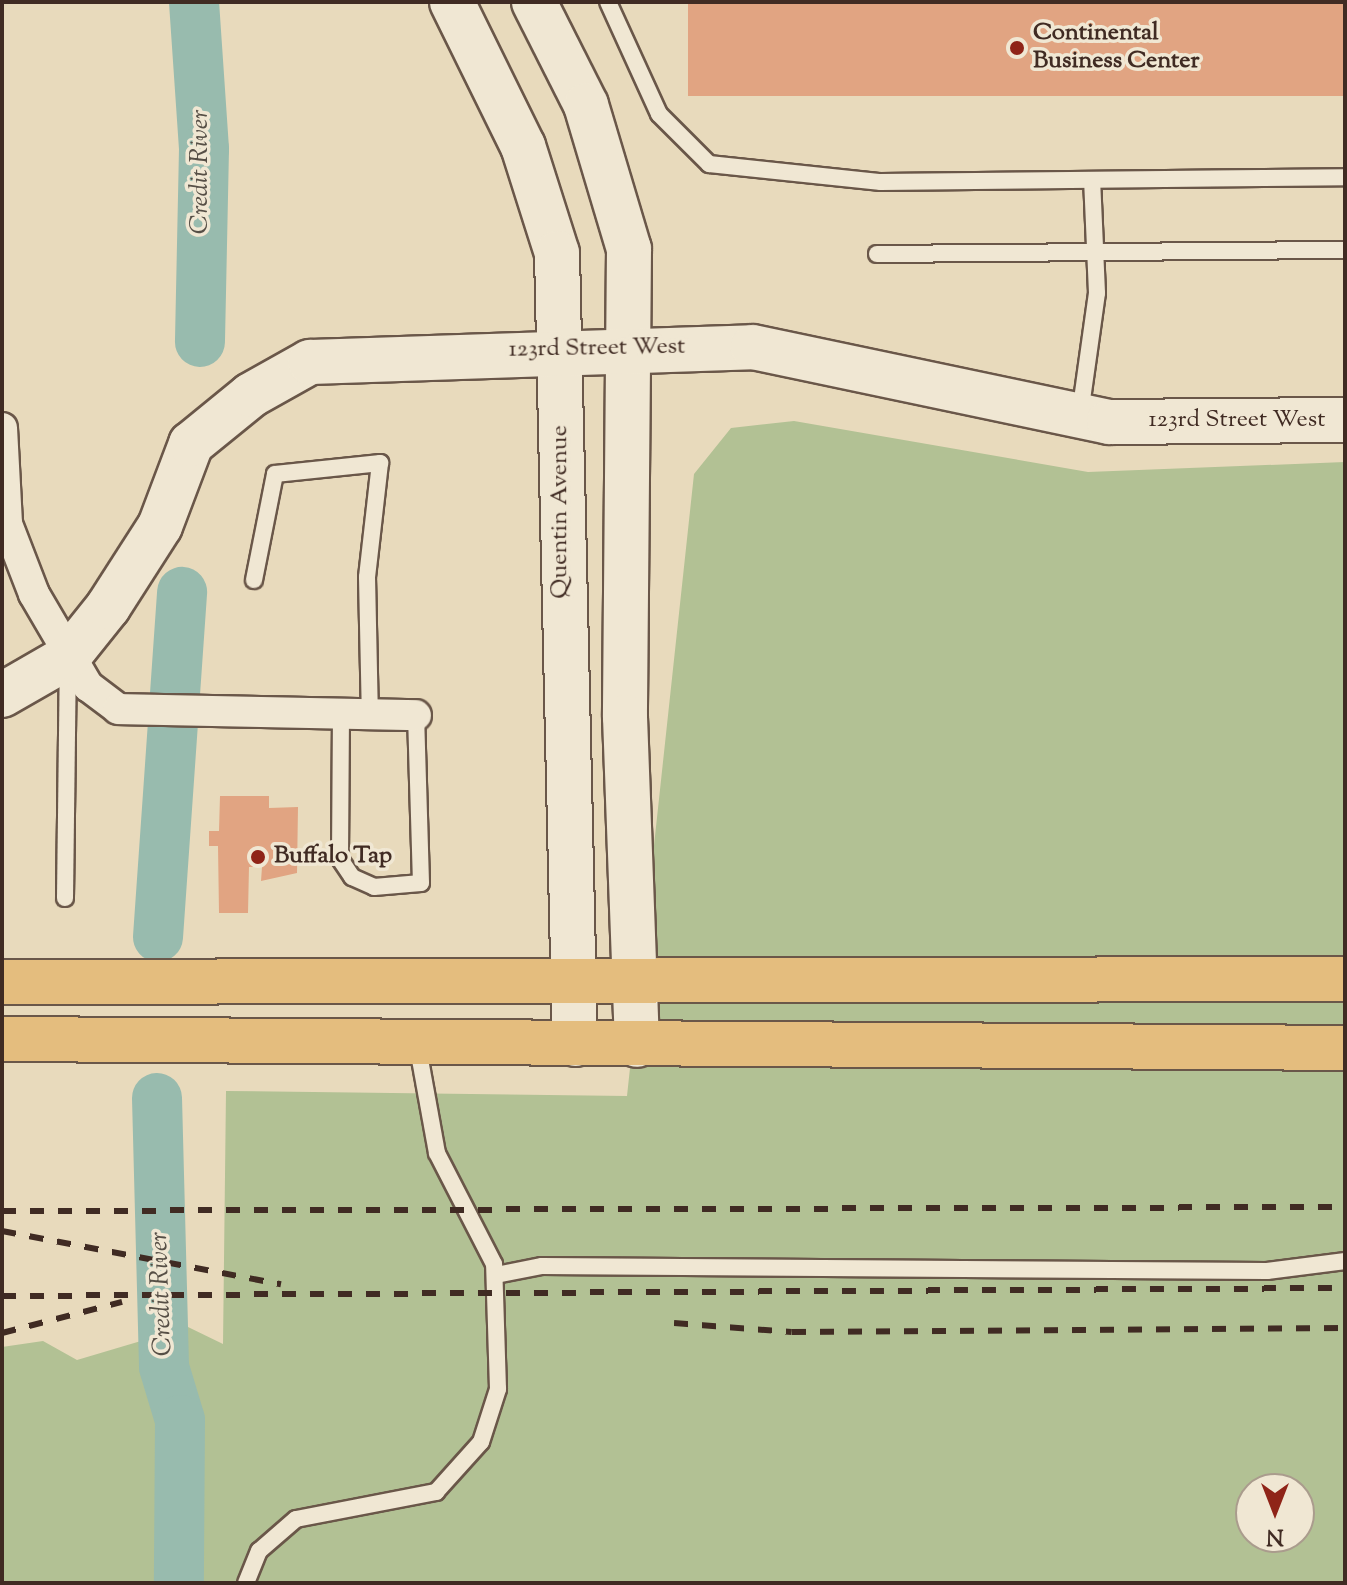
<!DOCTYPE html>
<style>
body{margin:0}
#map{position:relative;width:1347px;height:1585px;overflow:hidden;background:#e8dabc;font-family:"Sorts Mill Goudy",serif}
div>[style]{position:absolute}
.green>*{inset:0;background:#b2c194}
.river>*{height:50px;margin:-25px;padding:0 25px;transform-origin:25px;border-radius:25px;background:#98bbae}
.building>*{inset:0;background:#e1a482;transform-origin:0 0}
.roads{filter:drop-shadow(2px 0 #6a5749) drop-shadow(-2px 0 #6a5749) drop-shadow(0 2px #6a5749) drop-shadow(0 -2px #6a5749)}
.lane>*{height:16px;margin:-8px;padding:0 8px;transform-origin:8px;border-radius:8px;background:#f0e7d3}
.street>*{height:30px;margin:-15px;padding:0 15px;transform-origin:15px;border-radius:15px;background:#f0e7d3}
.secondary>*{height:44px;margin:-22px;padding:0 22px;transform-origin:22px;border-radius:22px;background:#f0e7d3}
.highway>*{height:44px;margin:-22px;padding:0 22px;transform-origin:22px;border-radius:22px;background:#e4bd7e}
.rail>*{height:6px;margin-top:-3px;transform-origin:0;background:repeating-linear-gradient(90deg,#402b23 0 14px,transparent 0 28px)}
.dots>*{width:22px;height:22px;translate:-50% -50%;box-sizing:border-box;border:4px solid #f0e7d3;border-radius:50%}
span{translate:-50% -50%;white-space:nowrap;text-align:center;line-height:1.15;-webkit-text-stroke:7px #f0e7d3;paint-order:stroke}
.poi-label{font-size:24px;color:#402b23;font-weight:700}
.left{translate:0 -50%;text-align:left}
.street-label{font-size:24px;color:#402b23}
.water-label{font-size:26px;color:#564f46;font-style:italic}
.frame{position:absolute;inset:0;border:4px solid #402b23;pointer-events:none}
.north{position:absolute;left:1235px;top:1473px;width:80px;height:80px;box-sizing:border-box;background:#f0e7d3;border:2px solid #aa9c8d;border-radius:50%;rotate:180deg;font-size:22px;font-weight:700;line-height:32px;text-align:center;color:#402b23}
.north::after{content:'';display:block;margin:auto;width:28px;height:36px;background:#8f2418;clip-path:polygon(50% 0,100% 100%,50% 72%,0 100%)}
</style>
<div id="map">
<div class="green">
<i style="clip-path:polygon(evenodd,794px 421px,1088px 472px,1345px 462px,1345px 1583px,2px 1583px,2px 1347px,43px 1341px,77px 1360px,188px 1327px,223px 1344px,226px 1091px,627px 1096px,694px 474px,731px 428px,794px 421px,1251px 1489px,1299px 1489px,1299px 1537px,1251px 1537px,1251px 1489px)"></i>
</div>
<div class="river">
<i style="left:194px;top:2px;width:147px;rotate:86.1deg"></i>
<i style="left:204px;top:149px;width:193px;rotate:91.2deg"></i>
<i style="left:158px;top:937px;width:346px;rotate:-86deg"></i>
<i style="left:157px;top:1098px;width:269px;rotate:88.5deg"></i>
<i style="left:164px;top:1367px;width:55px;rotate:73.2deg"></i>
<i style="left:180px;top:1420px;width:163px;rotate:90.4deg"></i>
</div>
<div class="building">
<i style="left:688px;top:2px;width:657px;height:94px"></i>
<i style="clip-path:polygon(220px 796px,269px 796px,269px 808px,298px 807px,297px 873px,261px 881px,262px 867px,249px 867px,248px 913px,219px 913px,218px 846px,209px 846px,209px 831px,219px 831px)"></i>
</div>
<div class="roads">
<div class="lane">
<i style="left:608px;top:2px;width:123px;rotate:65.5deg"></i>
<i style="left:659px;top:114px;width:71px;rotate:45deg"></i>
<i style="left:709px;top:164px;width:173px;rotate:6deg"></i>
<i style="left:881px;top:182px;width:464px;rotate:-0.6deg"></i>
<i style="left:877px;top:254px;width:468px;rotate:-0.5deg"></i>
<i style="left:1080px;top:414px;width:122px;rotate:-82deg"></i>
<i style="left:1097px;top:293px;width:113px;rotate:-92.5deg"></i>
<i style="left:254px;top:580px;width:108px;rotate:-78.8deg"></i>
<i style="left:275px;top:474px;width:106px;rotate:-6deg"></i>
<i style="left:380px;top:463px;width:115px;rotate:96.5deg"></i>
<i style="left:367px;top:577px;width:138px;rotate:88.8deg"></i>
<i style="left:341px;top:714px;width:145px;rotate:90.4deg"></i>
<i style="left:340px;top:859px;width:22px;rotate:56deg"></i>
<i style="left:352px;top:877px;width:24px;rotate:24deg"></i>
<i style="left:374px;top:887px;width:47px;rotate:-4.9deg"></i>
<i style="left:421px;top:883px;width:168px;rotate:-91.7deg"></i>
<i style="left:65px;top:898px;width:235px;rotate:-89.3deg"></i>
<i style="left:496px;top:1275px;width:47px;rotate:-11.1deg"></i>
<i style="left:542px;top:1266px;width:725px;rotate:0.4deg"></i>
<i style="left:1267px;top:1271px;width:79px;rotate:-7.3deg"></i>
<i style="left:246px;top:1583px;width:35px;rotate:-68deg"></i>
<i style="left:259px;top:1551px;width:49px;rotate:-40.9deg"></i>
<i style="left:296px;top:1519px;width:143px;rotate:-10.9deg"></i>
<i style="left:436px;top:1492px;width:67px;rotate:-48deg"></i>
<i style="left:481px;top:1442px;width:56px;rotate:-72.2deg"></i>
<i style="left:498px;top:1389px;width:125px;rotate:-91.8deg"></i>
<i style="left:494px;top:1264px;width:125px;rotate:-117.2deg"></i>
<i style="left:437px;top:1153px;width:112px;rotate:-100.3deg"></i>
</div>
<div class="street">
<i style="left:2px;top:428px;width:96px;rotate:87deg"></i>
<i style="left:7px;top:524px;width:75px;rotate:68.9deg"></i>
<i style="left:34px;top:594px;width:107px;rotate:59.6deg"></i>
<i style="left:88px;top:686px;width:38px;rotate:37deg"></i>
<i style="left:118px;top:709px;width:298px;rotate:1.2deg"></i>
</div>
<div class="secondary">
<i style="left:452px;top:2px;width:161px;rotate:63.8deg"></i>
<i style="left:523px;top:146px;width:112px;rotate:72.4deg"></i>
<i style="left:557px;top:253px;width:791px;rotate:88.7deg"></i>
<i style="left:534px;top:2px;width:115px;rotate:63.2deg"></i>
<i style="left:586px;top:105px;width:150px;rotate:73.4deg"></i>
<i style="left:629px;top:249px;width:468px;rotate:90.5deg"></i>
<i style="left:625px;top:717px;width:328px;rotate:87.9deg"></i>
<i style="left:2px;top:695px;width:76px;rotate:-29.9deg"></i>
<i style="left:68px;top:657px;width:64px;rotate:-51.3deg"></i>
<i style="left:108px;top:607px;width:96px;rotate:-57.3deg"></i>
<i style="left:160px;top:526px;width:88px;rotate:-69.3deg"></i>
<i style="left:191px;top:444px;width:77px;rotate:-39.2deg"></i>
<i style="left:251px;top:395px;width:68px;rotate:-29.2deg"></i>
<i style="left:310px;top:362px;width:443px;rotate:-1.9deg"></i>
<i style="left:753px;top:347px;width:364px;rotate:11.9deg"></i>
<i style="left:1109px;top:422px;width:236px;rotate:-0.5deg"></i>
</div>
<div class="highway">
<i style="left:2px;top:982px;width:1343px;rotate:-0.13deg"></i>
<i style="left:2px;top:1039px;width:1343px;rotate:0.38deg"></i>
</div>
</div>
<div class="rail">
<i style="left:2px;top:1211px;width:1343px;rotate:-0.17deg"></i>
<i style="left:2px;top:1231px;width:284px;rotate:10.8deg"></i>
<i style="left:2px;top:1296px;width:1343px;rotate:-0.34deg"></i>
<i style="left:674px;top:1323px;width:118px;rotate:4.4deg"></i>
<i style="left:792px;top:1332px;width:553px;rotate:-0.41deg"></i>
<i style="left:2px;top:1333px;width:124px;rotate:-14.5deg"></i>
</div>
<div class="dots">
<i style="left:1017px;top:48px;background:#8f2418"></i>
<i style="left:258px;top:857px;background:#8f2418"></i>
</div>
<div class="poi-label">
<span class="left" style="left:1033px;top:48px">Continental<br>Business Center</span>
<span class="left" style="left:274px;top:857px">Buffalo Tap</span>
</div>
<div class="street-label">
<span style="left:597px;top:349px;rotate:-1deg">123rd Street West</span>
<span style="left:1237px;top:421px">123rd Street West</span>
<span style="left:561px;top:512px;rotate:-90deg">Quentin Avenue</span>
</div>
<div class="water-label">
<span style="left:201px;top:172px;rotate:-90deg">Credit River</span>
<span style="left:162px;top:1294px;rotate:-92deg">Credit River</span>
</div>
<div class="frame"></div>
<div class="north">N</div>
</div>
